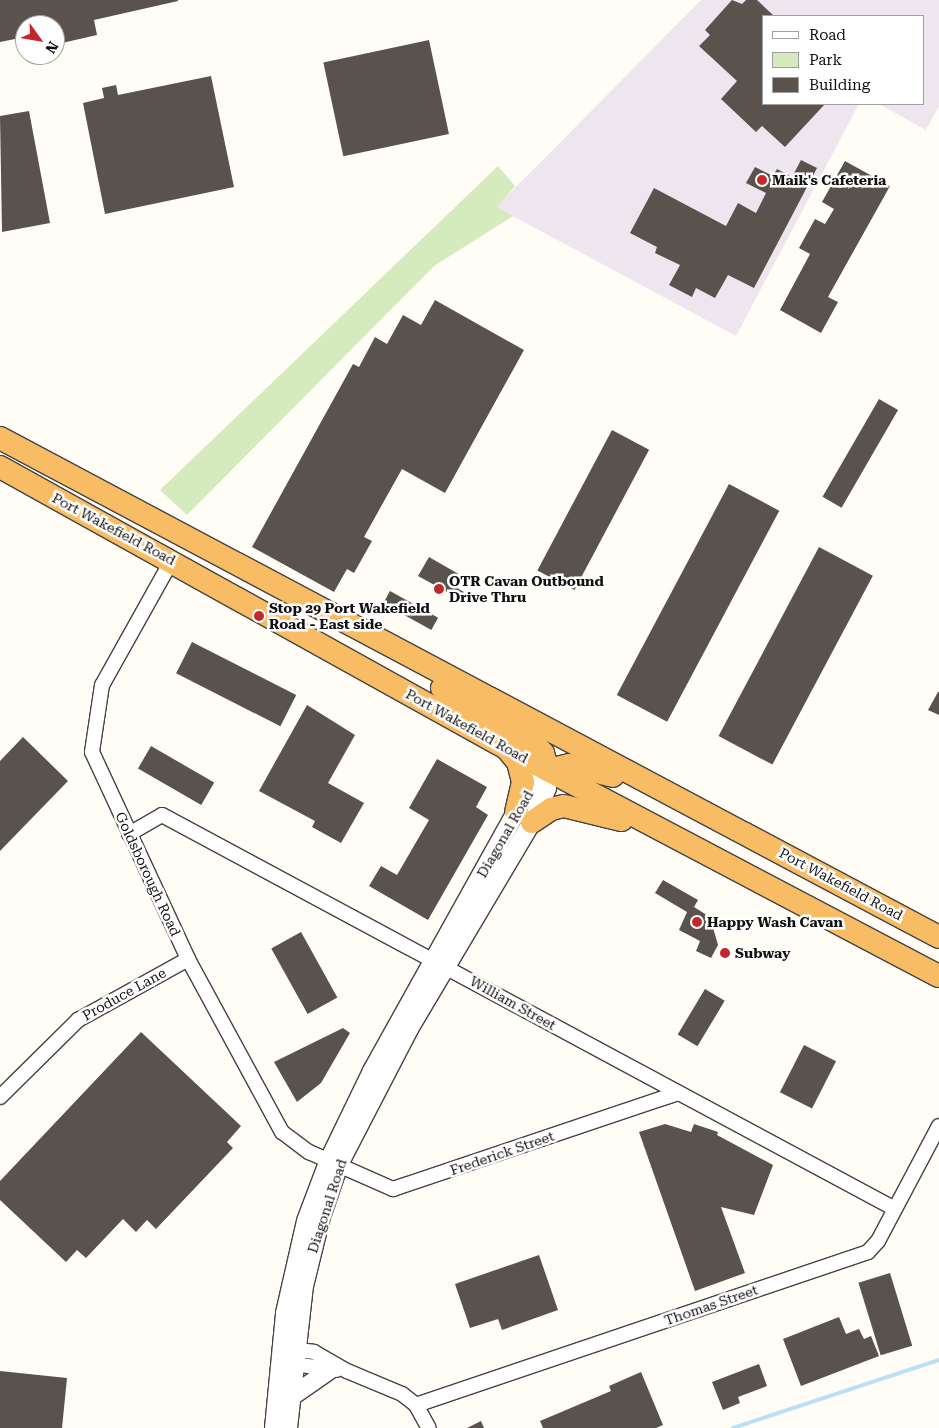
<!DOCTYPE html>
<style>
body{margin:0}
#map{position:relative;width:939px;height:1428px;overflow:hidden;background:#fffdf5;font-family:"Roboto Serif",serif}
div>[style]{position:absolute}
.industrial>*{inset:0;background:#eee6ef}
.green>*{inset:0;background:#d5ebbd}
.stream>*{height:4px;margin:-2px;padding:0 2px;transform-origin:2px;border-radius:2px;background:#b9e0f7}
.building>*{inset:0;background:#5a524d;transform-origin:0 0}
.roads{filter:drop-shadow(1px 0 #444) drop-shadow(-1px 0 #444) drop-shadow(0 1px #444) drop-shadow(0 -1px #444)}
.minor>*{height:14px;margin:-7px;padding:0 7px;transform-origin:7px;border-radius:7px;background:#fff}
.tertiary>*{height:18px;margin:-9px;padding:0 9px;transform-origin:9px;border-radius:9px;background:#fff}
.trunk>*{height:22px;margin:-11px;padding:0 11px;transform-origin:11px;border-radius:11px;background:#f7bc64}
.dots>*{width:14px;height:14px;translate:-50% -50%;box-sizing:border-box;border:2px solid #fff;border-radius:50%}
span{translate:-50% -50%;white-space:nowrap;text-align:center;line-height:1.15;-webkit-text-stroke:5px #fff;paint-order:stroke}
.poi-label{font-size:14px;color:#111;font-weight:700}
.left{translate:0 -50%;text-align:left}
.street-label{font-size:14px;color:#111}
.legend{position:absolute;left:762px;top:15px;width:162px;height:90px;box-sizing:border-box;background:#fff;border:1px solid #a0a0a0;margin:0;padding:6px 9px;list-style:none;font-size:15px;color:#111}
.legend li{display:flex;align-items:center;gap:10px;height:25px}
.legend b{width:25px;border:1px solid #a0a0a0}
.north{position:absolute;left:15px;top:15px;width:50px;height:50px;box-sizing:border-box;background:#fff;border:1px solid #a0a0a0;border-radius:50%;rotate:122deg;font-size:14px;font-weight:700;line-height:20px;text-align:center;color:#111}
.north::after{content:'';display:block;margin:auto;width:18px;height:22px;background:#c4262e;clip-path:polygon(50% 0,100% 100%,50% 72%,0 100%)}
</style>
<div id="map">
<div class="industrial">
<i style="clip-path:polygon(701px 0,939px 0,939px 106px,926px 130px,879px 104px,923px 104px,923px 16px,763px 16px,763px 104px,859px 104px,736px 336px,496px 207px)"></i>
</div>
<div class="green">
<i style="clip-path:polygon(498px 166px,515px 186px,497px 207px,513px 216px,434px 266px,187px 515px,160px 490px)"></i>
</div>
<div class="stream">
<i style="left:733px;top:1428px;width:217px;rotate:-18.3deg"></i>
</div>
<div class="building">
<i style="clip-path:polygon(0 0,178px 0,178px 1px,94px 20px,97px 35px,62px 43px,55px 25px,25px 25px,25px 37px,0 42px)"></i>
<i style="clip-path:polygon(732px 0,742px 4px,746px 0,757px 0,774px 16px,763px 16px,763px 104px,825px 104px,785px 147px,762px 126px,756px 132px,721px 99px,737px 81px,699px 46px,710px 35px,705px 30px)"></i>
<i style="left:429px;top:40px;width:96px;height:108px;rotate:78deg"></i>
<i style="clip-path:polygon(211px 76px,234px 187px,105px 214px,83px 103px,104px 98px,102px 88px,116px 85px,118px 95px)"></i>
<i style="clip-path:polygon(29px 111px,50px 223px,2px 232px,0 116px)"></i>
<i style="clip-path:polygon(801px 160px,817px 168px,754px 288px,728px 275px,715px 298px,696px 288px,692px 297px,669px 285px,680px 265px,655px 253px,657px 247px,630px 233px,654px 188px,726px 226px,738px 203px,756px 213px,766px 193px,746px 183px,755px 167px,773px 176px,777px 169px,792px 177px)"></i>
<i style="clip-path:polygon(845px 161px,890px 186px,828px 297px,838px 302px,821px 333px,780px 310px,810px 254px,799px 248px,815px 219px,825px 224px,834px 209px,822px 202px)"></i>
<i style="clip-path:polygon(435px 300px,524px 350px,445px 493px,402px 469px,364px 537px,372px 541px,354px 573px,347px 569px,334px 592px,252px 547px,353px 364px,359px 367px,375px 337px,387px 344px,403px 315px,421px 325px)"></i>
<i style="left:879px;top:399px;width:22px;height:113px;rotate:30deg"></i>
<i style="left:612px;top:430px;width:42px;height:159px;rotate:28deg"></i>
<i style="left:729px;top:484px;width:57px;height:239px;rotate:28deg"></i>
<i style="left:819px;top:547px;width:61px;height:214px;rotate:28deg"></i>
<i style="clip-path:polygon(429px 557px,462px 576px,455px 587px,464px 592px,460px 599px,418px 576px)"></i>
<i style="left:390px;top:591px;width:55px;height:14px;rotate:29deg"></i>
<i style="left:192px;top:642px;width:117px;height:35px;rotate:27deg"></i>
<i style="clip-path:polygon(938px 692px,939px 692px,939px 715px,928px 710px)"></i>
<i style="clip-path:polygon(307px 705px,355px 735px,328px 783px,364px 803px,341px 843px,312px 827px,315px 821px,259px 791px)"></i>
<i style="clip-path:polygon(23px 737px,68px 781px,0 851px,0 761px)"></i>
<i style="left:151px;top:746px;width:73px;height:26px;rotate:30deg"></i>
<i style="clip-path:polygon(437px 759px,487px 787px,476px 807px,488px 815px,428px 920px,369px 886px,381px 866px,397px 875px,429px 820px,409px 808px)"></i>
<i style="clip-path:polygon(663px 880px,698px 900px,694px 907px,710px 917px,718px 945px,711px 958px,696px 951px,700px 941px,679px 930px,687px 912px,655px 893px)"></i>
<i style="left:301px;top:932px;width:75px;height:34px;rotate:61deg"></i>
<i style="left:705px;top:989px;width:23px;height:53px;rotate:31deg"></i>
<i style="clip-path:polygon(343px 1028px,350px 1033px,321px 1083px,297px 1102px,274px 1062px)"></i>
<i style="clip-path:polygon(141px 1032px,241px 1126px,227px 1142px,233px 1148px,156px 1229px,147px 1220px,136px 1232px,123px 1219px,86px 1258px,77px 1250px,66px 1262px,0 1200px,0 1181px)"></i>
<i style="left:804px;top:1045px;width:36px;height:53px;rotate:27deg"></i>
<i style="clip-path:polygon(665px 1124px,691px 1132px,694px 1124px,718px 1132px,717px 1135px,773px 1165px,754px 1215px,721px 1207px,745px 1273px,695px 1291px,639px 1132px)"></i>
<i style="clip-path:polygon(539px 1255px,558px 1310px,502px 1330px,498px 1319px,470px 1328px,455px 1284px)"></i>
<i style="left:890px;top:1273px;width:76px;height:33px;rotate:73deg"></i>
<i style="clip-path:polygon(839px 1317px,846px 1334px,859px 1329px,864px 1339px,871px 1336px,879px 1356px,801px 1386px,783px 1339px)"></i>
<i style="clip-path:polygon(759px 1364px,767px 1386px,738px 1397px,740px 1403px,723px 1410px,712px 1382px)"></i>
<i style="clip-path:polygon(0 1371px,67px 1378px,62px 1428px,0 1428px)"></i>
<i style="clip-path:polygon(641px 1372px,663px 1425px,656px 1428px,543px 1428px,540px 1421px,611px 1391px,609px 1386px)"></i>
<i style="clip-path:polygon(481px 1421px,484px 1428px,467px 1428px)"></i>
</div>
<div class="roads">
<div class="minor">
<i style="left:172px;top:560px;width:143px;rotate:119.2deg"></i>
<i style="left:102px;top:685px;width:68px;rotate:98.5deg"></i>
<i style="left:92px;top:752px;width:228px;rotate:65.1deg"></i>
<i style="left:188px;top:959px;width:197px;rotate:61.5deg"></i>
<i style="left:282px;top:1132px;width:34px;rotate:37deg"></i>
<i style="left:309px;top:1152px;width:92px;rotate:23.8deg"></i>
<i style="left:393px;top:1189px;width:301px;rotate:-18.6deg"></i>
<i style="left:129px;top:834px;width:38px;rotate:-30deg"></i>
<i style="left:162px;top:815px;width:832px;rotate:28.26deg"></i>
<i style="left:0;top:1097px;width:110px;rotate:-44.6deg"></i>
<i style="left:78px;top:1020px;width:126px;rotate:-29deg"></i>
<i style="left:287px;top:1349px;width:27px;rotate:6deg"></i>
<i style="left:314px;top:1352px;width:38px;rotate:30deg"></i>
<i style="left:347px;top:1371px;width:60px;rotate:22.7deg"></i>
<i style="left:402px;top:1394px;width:18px;rotate:38deg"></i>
<i style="left:416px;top:1405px;width:26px;rotate:61deg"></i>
<i style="left:286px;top:1363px;width:51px;rotate:7.8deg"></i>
<i style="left:416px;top:1405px;width:477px;rotate:-18.7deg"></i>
<i style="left:868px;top:1252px;width:15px;rotate:-48deg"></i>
<i style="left:878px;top:1241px;width:130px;rotate:-62.1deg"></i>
</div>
<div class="tertiary">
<i style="left:291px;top:1397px;width:49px;rotate:-35deg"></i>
<i style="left:274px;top:1428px;width:116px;rotate:-84.5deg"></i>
<i style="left:285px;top:1313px;width:94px;rotate:-77.1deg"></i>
<i style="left:306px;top:1221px;width:65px;rotate:-69.3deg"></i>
<i style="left:329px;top:1160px;width:99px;rotate:-64.2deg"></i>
<i style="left:372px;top:1071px;width:296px;rotate:-60.9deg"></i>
<i style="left:516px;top:812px;width:41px;rotate:-55.9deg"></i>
<i style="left:539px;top:778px;width:12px;rotate:-42deg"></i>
<i style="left:288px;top:1428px;width:143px;rotate:-83.6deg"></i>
<i style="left:304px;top:1286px;width:71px;rotate:-76.2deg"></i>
<i style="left:321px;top:1217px;width:56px;rotate:-71.2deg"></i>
<i style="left:339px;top:1164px;width:152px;rotate:-62.6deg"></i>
<i style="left:409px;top:1029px;width:241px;rotate:-59.3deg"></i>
<i style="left:532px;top:822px;width:37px;rotate:-66deg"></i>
<i style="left:547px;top:788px;width:18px;rotate:-87deg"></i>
</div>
<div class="trunk">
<i style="left:0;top:438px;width:1063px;rotate:27.99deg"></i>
<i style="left:0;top:467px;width:579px;rotate:29.04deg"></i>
<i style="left:506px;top:748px;width:489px;rotate:27.8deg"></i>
<i style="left:442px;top:688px;width:34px;rotate:37deg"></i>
<i style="left:469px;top:708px;width:72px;rotate:28deg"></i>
<i style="left:533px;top:742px;width:15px;rotate:48deg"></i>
<i style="left:543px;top:753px;width:18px;rotate:74deg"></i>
<i style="left:507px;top:749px;width:17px;rotate:50deg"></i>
<i style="left:518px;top:762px;width:21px;rotate:76deg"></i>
<i style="left:523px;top:782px;width:31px;rotate:103deg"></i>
<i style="left:548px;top:770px;width:22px;rotate:-13deg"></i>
<i style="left:569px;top:765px;width:45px;rotate:14deg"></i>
<i style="left:532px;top:822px;width:23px;rotate:-34deg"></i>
<i style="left:551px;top:809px;width:13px;rotate:-13deg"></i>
<i style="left:564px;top:806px;width:59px;rotate:13.8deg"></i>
</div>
</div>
<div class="dots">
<i style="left:762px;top:180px;background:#c4262e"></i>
<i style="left:439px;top:589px;background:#c4262e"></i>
<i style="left:259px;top:616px;background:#c4262e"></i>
<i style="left:697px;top:922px;background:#c4262e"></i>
<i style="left:725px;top:953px;background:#c4262e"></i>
</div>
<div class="poi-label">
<span class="left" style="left:772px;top:180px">Maik's Cafeteria</span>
<span class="left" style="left:449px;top:589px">OTR Cavan Outbound<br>Drive Thru</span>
<span class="left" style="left:269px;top:616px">Stop 29 Port Wakefield<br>Road - East side</span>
<span class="left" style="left:707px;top:922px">Happy Wash Cavan</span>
<span class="left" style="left:735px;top:953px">Subway</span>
</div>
<div class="street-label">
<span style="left:114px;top:529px;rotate:28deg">Port Wakefield Road</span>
<span style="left:467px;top:726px;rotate:29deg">Port Wakefield Road</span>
<span style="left:505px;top:834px;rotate:-60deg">Diagonal Road</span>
<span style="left:148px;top:874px;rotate:65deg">Goldsborough Road</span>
<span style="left:841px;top:884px;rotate:28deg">Port Wakefield Road</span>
<span style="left:124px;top:994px;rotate:-29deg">Produce Lane</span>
<span style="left:513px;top:1003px;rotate:29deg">William Street</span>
<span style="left:502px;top:1153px;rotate:-19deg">Frederick Street</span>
<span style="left:327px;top:1206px;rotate:-72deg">Diagonal Road</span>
<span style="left:711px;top:1305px;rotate:-19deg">Thomas Street</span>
</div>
<ul class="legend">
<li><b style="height:6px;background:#fff"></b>Road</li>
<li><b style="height:14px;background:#d5ebbd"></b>Park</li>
<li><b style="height:14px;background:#5a524d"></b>Building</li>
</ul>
<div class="north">N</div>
</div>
